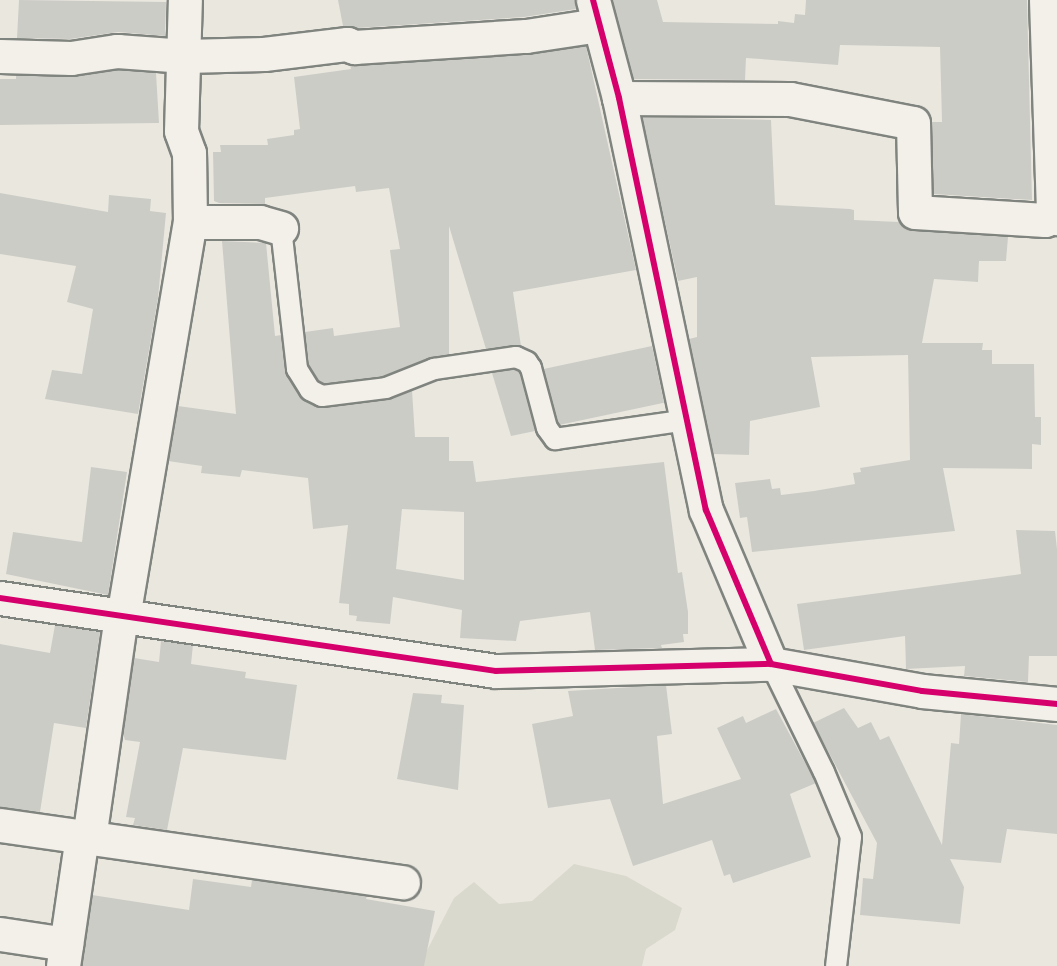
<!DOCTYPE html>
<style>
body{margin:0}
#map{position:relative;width:1057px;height:966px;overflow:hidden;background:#eae7df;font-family:Pangolin,sans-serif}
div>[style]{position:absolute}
.green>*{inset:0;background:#dad9cd}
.building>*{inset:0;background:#ccccc6;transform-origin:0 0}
.roads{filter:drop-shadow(2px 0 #80847f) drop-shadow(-2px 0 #80847f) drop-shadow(0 2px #80847f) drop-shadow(0 -2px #80847f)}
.lane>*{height:20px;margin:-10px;padding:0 10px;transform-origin:10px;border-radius:10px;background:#f3f0ea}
.street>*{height:33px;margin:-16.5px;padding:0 16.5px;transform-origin:16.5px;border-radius:16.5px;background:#f3f0ea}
.cycleway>*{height:6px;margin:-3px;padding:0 3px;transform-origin:3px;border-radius:3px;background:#d6006c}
span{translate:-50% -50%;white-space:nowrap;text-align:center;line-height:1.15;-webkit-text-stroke:5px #fcf5e5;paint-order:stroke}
</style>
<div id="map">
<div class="green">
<i style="clip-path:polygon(574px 864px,626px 876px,682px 908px,675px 930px,646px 949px,642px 966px,419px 966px,454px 898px,474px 882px,499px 904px,532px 901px)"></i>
</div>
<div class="building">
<i style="clip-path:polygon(19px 0,166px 2px,165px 36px,118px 32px,70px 39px,17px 38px)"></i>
<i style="clip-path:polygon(338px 0,575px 0,576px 9px,524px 17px,357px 28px,343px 26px)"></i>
<i style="clip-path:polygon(612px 0,657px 0,663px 22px,778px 24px,778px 21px,794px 23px,795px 14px,805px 15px,806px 0,1027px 0,1032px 200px,933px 194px,932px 122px,942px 122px,940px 47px,840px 45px,838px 65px,746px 58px,745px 80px,633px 79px)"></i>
<i style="clip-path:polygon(586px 46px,636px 270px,513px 292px,521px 346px,486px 349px,449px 226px,449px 355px,430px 358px,383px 376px,324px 384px,318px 381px,309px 365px,305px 332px,333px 328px,334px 336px,400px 327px,390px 250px,400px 249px,389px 188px,356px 192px,355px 186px,265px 198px,265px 204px,219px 203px,214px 201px,213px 152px,221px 152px,220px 145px,268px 145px,267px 139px,294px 135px,294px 130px,300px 129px,294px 77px,351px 69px,350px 65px,527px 55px)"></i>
<i style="clip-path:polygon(118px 70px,156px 73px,159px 123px,0 125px,0 79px,16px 79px,16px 75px,74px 77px)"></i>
<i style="clip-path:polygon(642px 117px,771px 120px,775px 205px,850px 209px,854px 210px,854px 220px,899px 222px,914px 231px,1008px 237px,1006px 261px,979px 261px,978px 282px,934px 279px,922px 343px,983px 343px,982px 350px,992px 350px,992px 364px,1034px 364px,1035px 417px,1041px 417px,1041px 445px,1032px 444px,1032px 469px,943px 468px,955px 531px,752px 552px,747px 517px,740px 518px,735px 483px,770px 479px,772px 489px,780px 488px,781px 495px,814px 491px,855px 484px,853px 473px,861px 472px,860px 468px,910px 460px,908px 355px,811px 357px,820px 407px,750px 421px,749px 455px,713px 454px,689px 339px,697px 337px,697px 277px,678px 281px)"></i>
<i style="clip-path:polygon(0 193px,108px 212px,109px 195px,151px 199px,150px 211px,166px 213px,158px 298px,138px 414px,45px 399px,52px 370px,82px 374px,93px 309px,67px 302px,76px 266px,0 254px)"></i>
<i style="clip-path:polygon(evenodd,222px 241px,266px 243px,275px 336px,281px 335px,285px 371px,300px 397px,317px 407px,388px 400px,412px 390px,415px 437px,449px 437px,449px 461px,473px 461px,476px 482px,664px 462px,678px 573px,682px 572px,688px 612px,688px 634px,683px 634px,684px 642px,661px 645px,662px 648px,595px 650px,590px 612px,520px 621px,516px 641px,460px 638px,462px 610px,393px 597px,390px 624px,356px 621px,357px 616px,349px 615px,349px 604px,339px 603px,348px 525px,313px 529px,308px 478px,242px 470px,240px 477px,201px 473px,202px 466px,168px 461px,178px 406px,236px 414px,222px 241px,402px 509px,464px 512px,464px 580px,396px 569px,402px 509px)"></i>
<i style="left:652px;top:346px;width:58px;height:111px;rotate:78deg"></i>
<i style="clip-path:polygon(514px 369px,520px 373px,535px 431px,511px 436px,492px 373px)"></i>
<i style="clip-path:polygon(91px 467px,127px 472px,108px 595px,6px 574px,13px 532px,82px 542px)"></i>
<i style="clip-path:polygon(1016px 530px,1055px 531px,1057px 549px,1057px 656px,1029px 656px,1028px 682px,964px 676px,965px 666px,906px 669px,905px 636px,804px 650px,797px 604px,1021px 574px)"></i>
<i style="clip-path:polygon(55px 625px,100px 632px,86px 728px,54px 723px,40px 812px,0 807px,0 644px,50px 653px)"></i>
<i style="clip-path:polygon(161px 641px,193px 645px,191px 664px,246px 672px,245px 678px,297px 685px,286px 760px,183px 748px,167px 830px,133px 825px,135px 818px,126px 817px,140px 742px,125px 740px,123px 733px,134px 658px,159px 662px)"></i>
<i style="clip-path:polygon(666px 685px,672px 734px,657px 736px,663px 804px,741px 779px,717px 728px,743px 716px,746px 723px,776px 709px,816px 783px,790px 794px,811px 857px,733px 883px,730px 874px,724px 876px,712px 840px,633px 866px,610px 799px,548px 808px,532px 724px,573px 716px,568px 691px)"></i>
<i style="clip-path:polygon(413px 693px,442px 695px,441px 703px,464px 705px,458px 790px,397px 779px)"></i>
<i style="clip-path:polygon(844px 708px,858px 728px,871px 722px,880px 740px,889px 736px,942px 845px,951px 743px,959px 744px,961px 714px,1057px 725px,1057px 834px,1007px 829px,1001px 863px,950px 859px,964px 887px,960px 924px,860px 915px,863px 878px,873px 879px,877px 843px,813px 723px)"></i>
<i style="clip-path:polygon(193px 879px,251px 887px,252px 880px,367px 896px,366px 899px,435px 911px,424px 966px,82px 966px,92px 895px,189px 910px)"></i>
</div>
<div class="roads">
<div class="lane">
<i style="left:281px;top:228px;width:142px;rotate:83.5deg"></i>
<i style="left:297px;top:369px;width:25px;rotate:58deg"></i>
<i style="left:310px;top:390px;width:13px;rotate:27deg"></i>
<i style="left:322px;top:396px;width:64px;rotate:-7.1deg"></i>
<i style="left:386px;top:388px;width:52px;rotate:-21.6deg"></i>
<i style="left:434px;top:369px;width:83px;rotate:-8.3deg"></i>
<i style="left:516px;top:357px;width:12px;rotate:24deg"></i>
<i style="left:527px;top:362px;width:7px;rotate:56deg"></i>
<i style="left:531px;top:368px;width:62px;rotate:75.1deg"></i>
<i style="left:547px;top:428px;width:14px;rotate:54deg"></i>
<i style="left:555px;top:439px;width:133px;rotate:-8.2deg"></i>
<i style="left:771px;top:664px;width:120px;rotate:63.9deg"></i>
<i style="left:824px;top:772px;width:70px;rotate:67.4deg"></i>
<i style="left:851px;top:837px;width:130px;rotate:96.6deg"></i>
</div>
<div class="street">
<i style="left:593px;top:0;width:101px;rotate:75.1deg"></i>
<i style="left:619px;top:98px;width:421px;rotate:78.1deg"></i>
<i style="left:706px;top:510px;width:167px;rotate:67.1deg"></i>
<i style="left:771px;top:664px;width:153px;rotate:10.1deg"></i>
<i style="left:922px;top:691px;width:136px;rotate:5.5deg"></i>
<i style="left:1046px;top:0;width:214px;rotate:88.1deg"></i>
<i style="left:1053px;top:214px;width:6px;rotate:45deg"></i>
<i style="left:0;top:56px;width:71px;rotate:1.6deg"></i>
<i style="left:71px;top:58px;width:47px;rotate:-8.7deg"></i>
<i style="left:117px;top:51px;width:68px;rotate:4.2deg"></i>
<i style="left:185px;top:56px;width:79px;rotate:-1.5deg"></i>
<i style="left:264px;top:54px;width:84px;rotate:-6.9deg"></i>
<i style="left:347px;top:44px;width:8px;rotate:23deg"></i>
<i style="left:354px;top:47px;width:172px;rotate:-3.7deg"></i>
<i style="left:526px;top:36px;width:74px;rotate:-8.6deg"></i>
<i style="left:619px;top:98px;width:171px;rotate:0.3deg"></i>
<i style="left:790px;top:99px;width:125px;rotate:11deg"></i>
<i style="left:913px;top:123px;width:89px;rotate:88.7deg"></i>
<i style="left:915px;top:212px;width:130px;rotate:3.5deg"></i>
<i style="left:1045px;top:220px;width:10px;rotate:-37deg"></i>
<i style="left:190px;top:222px;width:70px"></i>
<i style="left:260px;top:222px;width:22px;rotate:16deg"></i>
<i style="left:0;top:598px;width:501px;rotate:8.37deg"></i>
<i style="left:496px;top:671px;width:275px;rotate:-1.5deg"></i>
<i style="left:123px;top:617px;width:401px;rotate:-80.4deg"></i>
<i style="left:190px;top:222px;width:69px;rotate:-90.8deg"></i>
<i style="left:189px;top:153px;width:23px;rotate:-110deg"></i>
<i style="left:181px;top:131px;width:131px;rotate:-88.3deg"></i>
<i style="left:0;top:825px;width:407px;rotate:8.1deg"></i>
<i style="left:89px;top:838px;width:223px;rotate:-81.8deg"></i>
<i style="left:0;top:934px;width:67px;rotate:8.6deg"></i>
<i style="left:63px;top:966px;width:131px;rotate:-81.7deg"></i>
</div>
</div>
<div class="cycleway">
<i style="left:593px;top:0;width:101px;rotate:75.1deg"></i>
<i style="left:619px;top:98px;width:421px;rotate:78.1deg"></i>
<i style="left:706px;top:510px;width:167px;rotate:67.1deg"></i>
<i style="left:771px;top:664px;width:153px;rotate:10.1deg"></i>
<i style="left:922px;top:691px;width:136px;rotate:5.5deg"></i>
<i style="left:0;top:598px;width:501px;rotate:8.37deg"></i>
<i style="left:496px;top:671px;width:275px;rotate:-1.5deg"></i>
</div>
</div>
